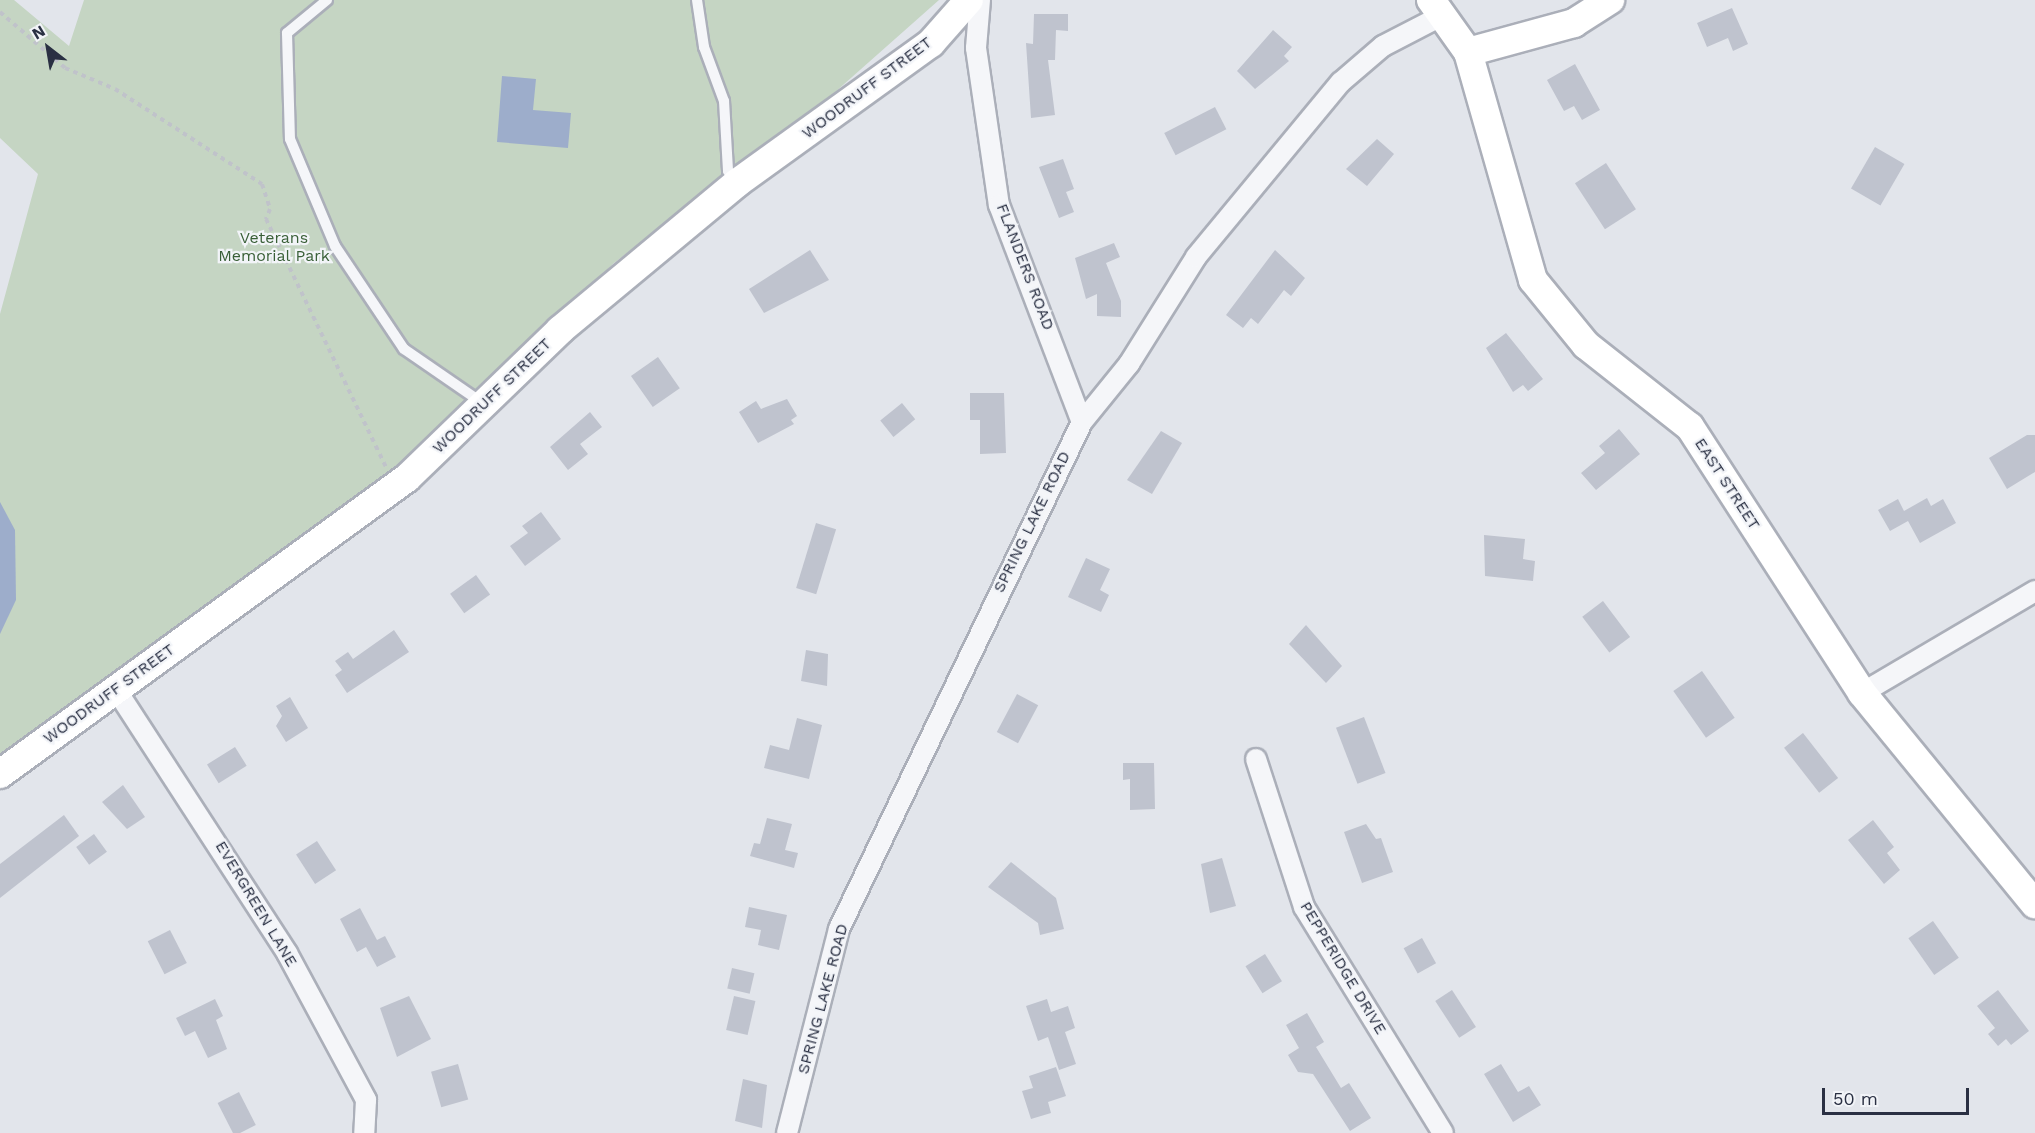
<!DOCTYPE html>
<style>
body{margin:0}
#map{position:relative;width:2035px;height:1133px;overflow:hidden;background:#e2e5eb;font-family:"Work Sans",sans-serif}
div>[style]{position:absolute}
.green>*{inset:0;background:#c5d5c3}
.water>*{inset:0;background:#9dadcb}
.building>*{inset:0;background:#bfc3ce;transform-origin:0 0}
.path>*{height:4px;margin-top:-2px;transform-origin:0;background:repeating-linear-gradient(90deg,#c0c3ca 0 4.5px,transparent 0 9px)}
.roads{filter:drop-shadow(2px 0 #abafb9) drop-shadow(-2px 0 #abafb9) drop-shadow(0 2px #abafb9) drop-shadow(0 -2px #abafb9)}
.lane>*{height:10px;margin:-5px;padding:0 5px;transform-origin:5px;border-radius:5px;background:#f5f6f9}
.street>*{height:20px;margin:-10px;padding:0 10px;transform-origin:10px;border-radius:10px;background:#f5f6f9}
.secondary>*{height:28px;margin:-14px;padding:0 14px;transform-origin:14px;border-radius:14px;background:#fff}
span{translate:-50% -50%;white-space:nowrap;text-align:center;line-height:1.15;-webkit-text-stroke:4.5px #f2f4f8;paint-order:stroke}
.street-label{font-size:16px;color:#2a3043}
.park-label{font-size:16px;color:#395f37}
.north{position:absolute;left:18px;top:18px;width:60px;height:60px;-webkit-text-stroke:4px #f2f4f8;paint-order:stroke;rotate:329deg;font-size:16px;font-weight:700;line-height:24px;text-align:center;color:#2a3043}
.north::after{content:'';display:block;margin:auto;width:21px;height:27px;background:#2a3043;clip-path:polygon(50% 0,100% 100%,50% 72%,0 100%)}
.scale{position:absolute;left:1822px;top:1088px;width:147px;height:27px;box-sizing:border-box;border:3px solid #2a3043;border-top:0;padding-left:8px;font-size:18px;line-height:21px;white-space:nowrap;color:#2a3043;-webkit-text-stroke:4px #f2f4f8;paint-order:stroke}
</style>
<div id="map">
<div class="green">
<i style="clip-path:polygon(0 0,14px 0,69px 46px,84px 0,939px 0,834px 93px,614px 263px,421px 450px,0 763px,0 314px,38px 174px,0 138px)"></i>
</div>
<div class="water">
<i style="clip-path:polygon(502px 76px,536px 79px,533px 110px,571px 113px,568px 148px,497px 142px)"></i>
<i style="clip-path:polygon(0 502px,15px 530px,16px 600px,0 634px)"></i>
</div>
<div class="building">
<i style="clip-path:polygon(1732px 8px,1748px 44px,1733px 51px,1728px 38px,1707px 47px,1697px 23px)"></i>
<i style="clip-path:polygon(1034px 14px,1068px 14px,1068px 31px,1056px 30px,1055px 60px,1048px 60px,1055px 115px,1031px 118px,1026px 43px,1033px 44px)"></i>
<i style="clip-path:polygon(1273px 30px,1292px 47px,1284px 56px,1289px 61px,1255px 89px,1237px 71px)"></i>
<i style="clip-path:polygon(1575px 64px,1600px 110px,1582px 120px,1574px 106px,1564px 111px,1547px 80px)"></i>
<i style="left:1215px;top:107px;width:25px;height:57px;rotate:63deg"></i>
<i style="clip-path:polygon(1377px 139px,1394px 154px,1367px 186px,1346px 169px)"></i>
<i style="left:1875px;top:147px;width:34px;height:48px;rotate:30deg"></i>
<i style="clip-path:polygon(1063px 159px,1074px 189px,1066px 192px,1074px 212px,1059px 218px,1039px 167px)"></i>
<i style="left:1606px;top:163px;width:55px;height:37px;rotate:57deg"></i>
<i style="clip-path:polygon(1114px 243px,1120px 257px,1106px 263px,1121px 301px,1121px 317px,1097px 316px,1097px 294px,1086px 299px,1075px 258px)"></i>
<i style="clip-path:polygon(810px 250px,829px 280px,764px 313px,749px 289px)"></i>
<i style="clip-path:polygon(1275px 250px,1305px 278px,1291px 296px,1284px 290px,1258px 324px,1251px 318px,1243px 328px,1226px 315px)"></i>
<i style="clip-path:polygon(1506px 333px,1543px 379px,1528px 391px,1523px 385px,1513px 392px,1486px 348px)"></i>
<i style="left:658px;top:357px;width:38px;height:33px;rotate:55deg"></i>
<i style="clip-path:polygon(970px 393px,1004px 393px,1006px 453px,980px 454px,980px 420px,970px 420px)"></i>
<i style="clip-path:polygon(787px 399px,797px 416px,791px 420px,794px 424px,758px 443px,739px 412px,756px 401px,761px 409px)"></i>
<i style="left:902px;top:403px;width:21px;height:28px;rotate:51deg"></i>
<i style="clip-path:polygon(590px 412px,602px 427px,580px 444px,588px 454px,568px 470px,550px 447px)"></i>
<i style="clip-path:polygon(1619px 429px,1640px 454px,1596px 490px,1581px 473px,1605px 453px,1599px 446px)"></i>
<i style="clip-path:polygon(1161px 431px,1182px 443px,1152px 494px,1127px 480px)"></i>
<i style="clip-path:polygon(2027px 435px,2035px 435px,2035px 472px,2007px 489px,1989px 458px)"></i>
<i style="clip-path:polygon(1927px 498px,1931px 506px,1943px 499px,1956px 523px,1920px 543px,1908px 521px,1890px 531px,1878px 510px,1898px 499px,1904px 511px)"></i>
<i style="clip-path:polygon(541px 512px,561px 539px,525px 566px,510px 546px,528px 533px,522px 526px)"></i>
<i style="left:816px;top:523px;width:21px;height:68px;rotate:17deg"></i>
<i style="clip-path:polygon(1484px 535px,1525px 539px,1523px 559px,1535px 561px,1533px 581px,1485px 576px)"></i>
<i style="clip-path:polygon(1086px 558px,1110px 569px,1100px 590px,1109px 595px,1101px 612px,1068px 597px)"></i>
<i style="left:476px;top:575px;width:24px;height:32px;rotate:54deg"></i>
<i style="left:1603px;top:601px;width:45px;height:26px;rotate:53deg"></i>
<i style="clip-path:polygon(1306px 625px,1342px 666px,1326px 683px,1289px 644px)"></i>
<i style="clip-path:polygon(394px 630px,409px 652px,347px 693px,335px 675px,342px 670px,335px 661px,348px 652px,353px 659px)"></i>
<i style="clip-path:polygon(806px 650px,828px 654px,827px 686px,801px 681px)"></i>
<i style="left:1702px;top:671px;width:57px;height:35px;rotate:55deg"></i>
<i style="left:1017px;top:694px;width:24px;height:43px;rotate:28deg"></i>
<i style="clip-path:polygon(290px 697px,308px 728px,286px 742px,276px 726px,282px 716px,276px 706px)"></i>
<i style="left:1364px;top:717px;width:60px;height:30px;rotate:69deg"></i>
<i style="clip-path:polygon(797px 718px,822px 725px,809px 779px,764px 768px,770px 745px,789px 750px)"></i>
<i style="left:1803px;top:733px;width:57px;height:24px;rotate:52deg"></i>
<i style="left:235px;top:747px;width:22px;height:33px;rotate:58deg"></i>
<i style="clip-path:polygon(1123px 763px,1154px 763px,1155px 809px,1130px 810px,1130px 779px,1123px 780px)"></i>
<i style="clip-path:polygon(123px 785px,145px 817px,127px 829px,102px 802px)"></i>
<i style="clip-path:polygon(64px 815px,79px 836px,0 898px,0 864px)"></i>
<i style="clip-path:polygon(767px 818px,792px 824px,785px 850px,798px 853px,794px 868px,750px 856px,754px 843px,760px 844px)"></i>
<i style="clip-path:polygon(1873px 820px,1894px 847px,1887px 853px,1900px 870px,1884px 884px,1848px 840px)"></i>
<i style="clip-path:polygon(1366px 824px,1376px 839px,1381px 838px,1393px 872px,1362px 883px,1344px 832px)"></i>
<i style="left:94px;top:834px;width:22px;height:22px;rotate:54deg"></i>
<i style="left:317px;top:841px;width:35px;height:25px;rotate:57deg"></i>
<i style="clip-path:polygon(1222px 858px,1236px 906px,1210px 913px,1201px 864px)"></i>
<i style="clip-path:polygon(1011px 862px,1056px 898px,1064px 929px,1040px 935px,1038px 923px,988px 887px)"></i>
<i style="clip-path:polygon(749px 907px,787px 915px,779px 950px,758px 945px,761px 930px,745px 927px)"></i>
<i style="clip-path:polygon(360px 908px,377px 940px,385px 936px,396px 957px,377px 967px,366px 947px,357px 952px,340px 919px)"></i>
<i style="left:1933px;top:921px;width:45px;height:30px;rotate:55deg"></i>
<i style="left:170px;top:930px;width:37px;height:25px;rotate:63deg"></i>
<i style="left:1422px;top:938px;width:29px;height:21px;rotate:61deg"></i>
<i style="left:1265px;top:954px;width:32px;height:23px;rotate:58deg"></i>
<i style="left:732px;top:968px;width:23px;height:21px;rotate:13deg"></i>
<i style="left:1452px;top:990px;width:44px;height:20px;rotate:57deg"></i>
<i style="clip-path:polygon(1998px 990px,2029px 1031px,2011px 1045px,2006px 1039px,1998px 1046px,1988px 1034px,1995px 1028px,1977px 1006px)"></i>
<i style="clip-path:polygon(409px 996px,431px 1039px,397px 1057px,380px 1008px)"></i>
<i style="left:734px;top:996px;width:22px;height:35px;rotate:13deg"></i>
<i style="clip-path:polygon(215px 999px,223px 1016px,216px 1020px,227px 1049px,208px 1058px,195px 1031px,185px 1036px,176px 1018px)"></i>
<i style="clip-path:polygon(1047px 999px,1051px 1012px,1068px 1006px,1075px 1028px,1065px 1032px,1076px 1064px,1059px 1070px,1048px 1037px,1038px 1041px,1026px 1006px)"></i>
<i style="clip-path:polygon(1307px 1013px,1324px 1042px,1316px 1047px,1341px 1088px,1349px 1083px,1371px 1118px,1350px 1131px,1313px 1074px,1298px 1072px,1288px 1055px,1299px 1048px,1286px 1025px)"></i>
<i style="left:458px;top:1064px;width:37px;height:28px;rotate:74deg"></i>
<i style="clip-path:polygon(1501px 1064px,1518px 1092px,1529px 1086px,1541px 1105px,1513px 1122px,1484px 1074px)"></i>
<i style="clip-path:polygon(1056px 1067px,1066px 1096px,1048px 1102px,1051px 1113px,1031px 1119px,1022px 1091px,1033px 1088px,1029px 1076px)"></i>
<i style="clip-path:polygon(743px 1079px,767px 1085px,762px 1128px,735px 1121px)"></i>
<i style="left:239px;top:1092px;width:37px;height:24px;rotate:63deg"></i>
</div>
<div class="path">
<i style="left:0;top:12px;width:86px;rotate:40.7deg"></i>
<i style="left:65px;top:68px;width:54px;rotate:22.8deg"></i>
<i style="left:115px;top:89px;width:175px;rotate:32.9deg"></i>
<i style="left:262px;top:184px;width:26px;rotate:72deg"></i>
<i style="left:270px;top:209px;width:11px;rotate:112deg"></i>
<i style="left:266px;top:219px;width:276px;rotate:64.2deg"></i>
</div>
<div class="roads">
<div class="lane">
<i style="left:327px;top:0;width:52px;rotate:140.5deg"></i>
<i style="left:287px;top:33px;width:106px;rotate:88.4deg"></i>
<i style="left:290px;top:139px;width:116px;rotate:67.2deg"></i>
<i style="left:335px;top:246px;width:124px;rotate:56.2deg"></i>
<i style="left:404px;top:349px;width:97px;rotate:34.5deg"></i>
<i style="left:697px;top:0;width:48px;rotate:81.5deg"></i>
<i style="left:704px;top:47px;width:58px;rotate:69.7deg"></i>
<i style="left:724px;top:101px;width:70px;rotate:86.7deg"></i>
<i style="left:728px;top:171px;width:15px;rotate:53deg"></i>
</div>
<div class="street">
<i style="left:980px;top:0;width:48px;rotate:94.8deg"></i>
<i style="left:976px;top:48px;width:159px;rotate:81.7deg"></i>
<i style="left:999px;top:205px;width:232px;rotate:69.1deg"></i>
<i style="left:115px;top:688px;width:316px;rotate:57deg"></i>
<i style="left:287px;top:953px;width:167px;rotate:61.7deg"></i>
<i style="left:366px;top:1100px;width:33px;rotate:93deg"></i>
<i style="left:1862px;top:693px;width:201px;rotate:-30.5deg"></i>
<i style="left:1256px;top:759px;width:156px;rotate:72deg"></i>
<i style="left:1304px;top:907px;width:265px;rotate:58.4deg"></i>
<i style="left:787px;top:1133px;width:211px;rotate:-75.7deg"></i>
<i style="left:839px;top:929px;width:562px;rotate:-64.39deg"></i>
<i style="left:1082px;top:422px;width:75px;rotate:-51deg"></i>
<i style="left:1129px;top:364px;width:126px;rotate:-57.9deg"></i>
<i style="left:1196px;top:257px;width:227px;rotate:-50.4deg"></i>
<i style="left:1341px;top:82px;width:55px;rotate:-40.6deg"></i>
<i style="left:1383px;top:46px;width:65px;rotate:-27.3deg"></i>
</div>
<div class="secondary">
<i style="left:1431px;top:0;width:64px;rotate:54.6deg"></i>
<i style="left:1468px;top:52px;width:237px;rotate:74.1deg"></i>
<i style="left:1533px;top:280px;width:84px;rotate:50.8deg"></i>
<i style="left:1586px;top:345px;width:132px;rotate:38.3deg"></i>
<i style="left:1690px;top:427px;width:317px;rotate:57.1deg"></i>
<i style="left:1862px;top:693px;width:273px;rotate:50.7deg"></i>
<i style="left:1468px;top:52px;width:110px;rotate:-15.3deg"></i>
<i style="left:1574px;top:23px;width:43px;rotate:-32.6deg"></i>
<i style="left:0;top:774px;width:503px;rotate:-36.03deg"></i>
<i style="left:407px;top:478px;width:213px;rotate:-44deg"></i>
<i style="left:560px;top:330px;width:230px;rotate:-39.7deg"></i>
<i style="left:737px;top:183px;width:239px;rotate:-35.8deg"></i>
<i style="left:931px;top:43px;width:57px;rotate:-48.5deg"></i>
</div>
</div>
<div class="street-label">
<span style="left:867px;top:88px;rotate:-37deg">WOODRUFF STREET</span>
<span style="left:1025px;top:267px;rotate:69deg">FLANDERS ROAD</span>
<span style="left:492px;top:396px;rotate:-44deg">WOODRUFF STREET</span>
<span style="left:1727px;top:484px;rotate:57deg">EAST STREET</span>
<span style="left:1032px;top:522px;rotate:-64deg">SPRING LAKE ROAD</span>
<span style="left:109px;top:694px;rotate:-36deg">WOODRUFF STREET</span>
<span style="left:256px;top:904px;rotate:59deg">EVERGREEN LANE</span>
<span style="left:1343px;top:968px;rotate:59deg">PEPPERIDGE DRIVE</span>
<span style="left:823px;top:999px;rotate:-75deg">SPRING LAKE ROAD</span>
</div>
<div class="park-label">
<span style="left:274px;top:247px">Veterans<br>Memorial Park</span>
</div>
<div class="north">N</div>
<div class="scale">50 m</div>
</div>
